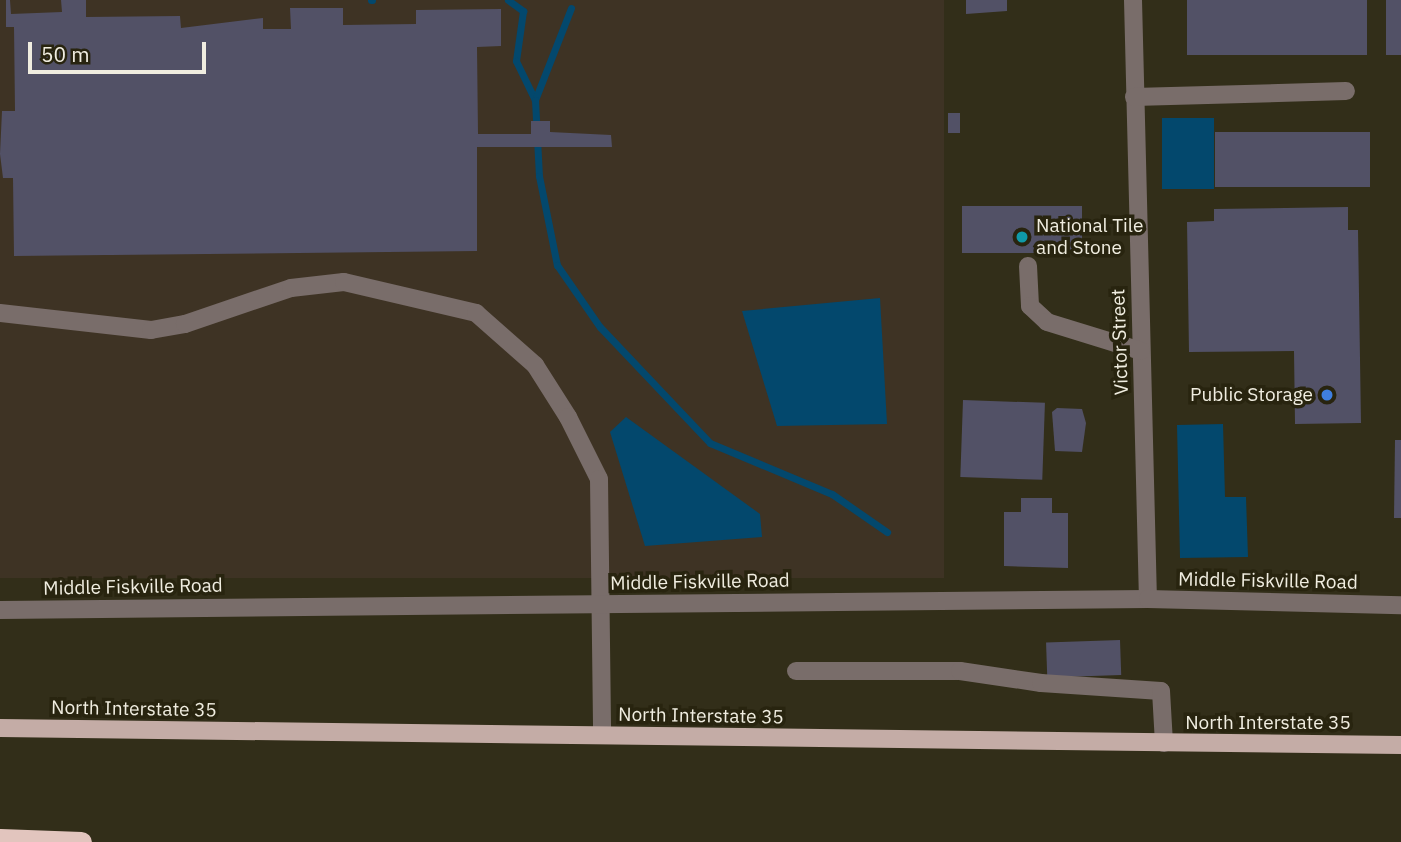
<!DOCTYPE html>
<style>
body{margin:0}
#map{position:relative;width:1401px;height:842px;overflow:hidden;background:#322e19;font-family:"IBM Plex Sans",sans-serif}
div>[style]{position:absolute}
.industrial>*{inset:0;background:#3e3324;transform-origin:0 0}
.water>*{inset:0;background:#03486d;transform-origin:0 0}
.stream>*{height:7px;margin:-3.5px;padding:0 3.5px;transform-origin:3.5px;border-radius:3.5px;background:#03486d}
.building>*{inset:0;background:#525166;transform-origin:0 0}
.minor>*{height:18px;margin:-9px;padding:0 9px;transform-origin:9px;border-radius:9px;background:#796d6a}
.major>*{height:18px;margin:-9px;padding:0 9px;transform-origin:9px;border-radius:9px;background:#c4aca6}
.highway>*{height:21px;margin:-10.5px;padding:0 10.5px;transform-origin:10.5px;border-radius:10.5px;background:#e2c5be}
.dots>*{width:19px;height:19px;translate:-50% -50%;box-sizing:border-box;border:4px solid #28240f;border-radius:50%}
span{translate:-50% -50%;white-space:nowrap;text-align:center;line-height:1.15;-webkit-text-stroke:7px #28240f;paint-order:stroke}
.poi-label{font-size:19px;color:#f0ede0}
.left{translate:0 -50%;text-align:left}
.right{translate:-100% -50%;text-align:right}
.street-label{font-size:19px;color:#f0ede0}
.scale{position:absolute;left:28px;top:42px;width:178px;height:32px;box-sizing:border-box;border:4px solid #f0ede0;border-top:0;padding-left:9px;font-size:21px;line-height:24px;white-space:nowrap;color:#f0ede0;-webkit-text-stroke:5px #28240f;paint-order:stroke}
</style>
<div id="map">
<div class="industrial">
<i style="left:0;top:0;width:944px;height:578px"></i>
</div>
<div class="water">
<i style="left:1162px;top:118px;width:52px;height:71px"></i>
<i style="clip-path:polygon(880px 298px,887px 424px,777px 426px,742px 311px)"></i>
<i style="clip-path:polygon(626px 417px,760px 514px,762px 537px,645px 546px,610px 432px)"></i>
<i style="clip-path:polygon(1223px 424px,1225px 497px,1246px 497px,1248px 557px,1180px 558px,1177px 425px)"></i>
</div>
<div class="stream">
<i style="left:371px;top:0;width:1px"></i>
<i style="left:508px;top:0;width:19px;rotate:36deg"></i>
<i style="left:523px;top:11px;width:50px;rotate:98deg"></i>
<i style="left:516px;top:61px;width:43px;rotate:64deg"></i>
<i style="left:571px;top:8px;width:99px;rotate:111.4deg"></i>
<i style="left:535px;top:100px;width:76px;rotate:87deg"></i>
<i style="left:539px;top:176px;width:91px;rotate:78.6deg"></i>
<i style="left:557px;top:265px;width:75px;rotate:55.3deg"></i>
<i style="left:600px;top:327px;width:160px;rotate:46.5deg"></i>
<i style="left:710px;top:443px;width:132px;rotate:22.7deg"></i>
<i style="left:832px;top:494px;width:67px;rotate:34.6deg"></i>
</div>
<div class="building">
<i style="clip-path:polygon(6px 0,10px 0,11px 14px,62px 12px,61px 0,86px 0,86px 17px,180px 16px,181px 28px,263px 18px,263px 29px,291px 29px,290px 8px,343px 8px,343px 25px,416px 24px,416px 10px,501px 9px,501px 46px,477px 47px,478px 134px,531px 134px,531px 121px,550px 121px,550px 132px,611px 135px,612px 147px,477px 147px,477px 251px,14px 256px,13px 178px,3px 178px,0 154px,2px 111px,15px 111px,14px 27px,6px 27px)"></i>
<i style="clip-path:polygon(966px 0,1007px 0,1007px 11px,966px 14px)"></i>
<i style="left:1367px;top:0;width:55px;height:180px;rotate:90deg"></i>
<i style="left:1386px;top:0;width:15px;height:55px"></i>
<i style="left:960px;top:113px;width:20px;height:12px;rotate:90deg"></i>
<i style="left:1370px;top:132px;width:55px;height:155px;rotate:90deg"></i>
<i style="left:1082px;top:206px;width:47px;height:120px;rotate:90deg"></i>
<i style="clip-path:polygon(1348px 207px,1348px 230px,1358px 230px,1361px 423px,1295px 424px,1294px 351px,1189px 352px,1187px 222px,1214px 221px,1214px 209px)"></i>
<i style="left:963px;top:400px;width:82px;height:77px;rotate:2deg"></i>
<i style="clip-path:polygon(1057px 408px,1082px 409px,1086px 423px,1082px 452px,1055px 451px,1052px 412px)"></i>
<i style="clip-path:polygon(1395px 440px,1401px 440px,1401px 518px,1394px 518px)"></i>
<i style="clip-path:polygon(1021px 498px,1052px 498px,1052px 513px,1068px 513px,1068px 568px,1004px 566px,1004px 512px,1021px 512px)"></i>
<i style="left:1120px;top:640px;width:35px;height:74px;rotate:88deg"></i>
</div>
<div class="minor">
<i style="left:1133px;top:0;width:599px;rotate:88.57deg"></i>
<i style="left:1134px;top:97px;width:212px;rotate:-1.6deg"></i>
<i style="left:1028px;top:266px;width:40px;rotate:87.1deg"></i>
<i style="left:1030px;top:306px;width:23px;rotate:43deg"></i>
<i style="left:1047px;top:322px;width:98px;rotate:17.1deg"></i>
<i style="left:0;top:313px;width:152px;rotate:6.4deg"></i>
<i style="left:151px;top:330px;width:35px;rotate:-10deg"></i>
<i style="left:185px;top:324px;width:112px;rotate:-18.8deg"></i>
<i style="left:291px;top:288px;width:53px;rotate:-6.5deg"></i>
<i style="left:344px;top:282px;width:136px;rotate:13.2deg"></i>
<i style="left:476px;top:313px;width:79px;rotate:41.4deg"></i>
<i style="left:535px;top:365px;width:62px;rotate:57.6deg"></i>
<i style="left:568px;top:417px;width:69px;rotate:63.4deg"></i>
<i style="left:599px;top:479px;width:256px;rotate:89.3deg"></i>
<i style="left:0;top:610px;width:1148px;rotate:-0.55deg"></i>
<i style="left:1148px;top:599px;width:253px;rotate:1.4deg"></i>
<i style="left:796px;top:671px;width:164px"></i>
<i style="left:960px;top:671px;width:82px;rotate:8.4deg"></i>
<i style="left:1041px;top:683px;width:120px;rotate:3.8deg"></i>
<i style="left:1161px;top:691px;width:52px;rotate:86.7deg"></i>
</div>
<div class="major">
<i style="left:0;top:728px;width:1401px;rotate:0.7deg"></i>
</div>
<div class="highway">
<i style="left:0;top:839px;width:81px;rotate:2.1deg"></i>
</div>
<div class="dots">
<i style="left:1022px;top:237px;background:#0f9aa8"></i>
<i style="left:1327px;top:395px;background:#3f7fe0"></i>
</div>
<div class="poi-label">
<span class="left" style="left:1036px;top:237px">National Tile<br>and Stone</span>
<span class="right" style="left:1313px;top:395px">Public Storage</span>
</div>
<div class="street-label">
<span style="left:1120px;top:342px;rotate:-92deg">Victor Street</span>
<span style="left:1268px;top:581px;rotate:1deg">Middle Fiskville Road</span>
<span style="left:700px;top:582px;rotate:-1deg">Middle Fiskville Road</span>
<span style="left:133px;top:587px;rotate:-1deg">Middle Fiskville Road</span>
<span style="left:134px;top:709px;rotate:1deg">North Interstate 35</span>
<span style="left:701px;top:716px;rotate:1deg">North Interstate 35</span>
<span style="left:1268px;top:723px">North Interstate 35</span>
</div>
<div class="scale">50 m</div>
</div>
